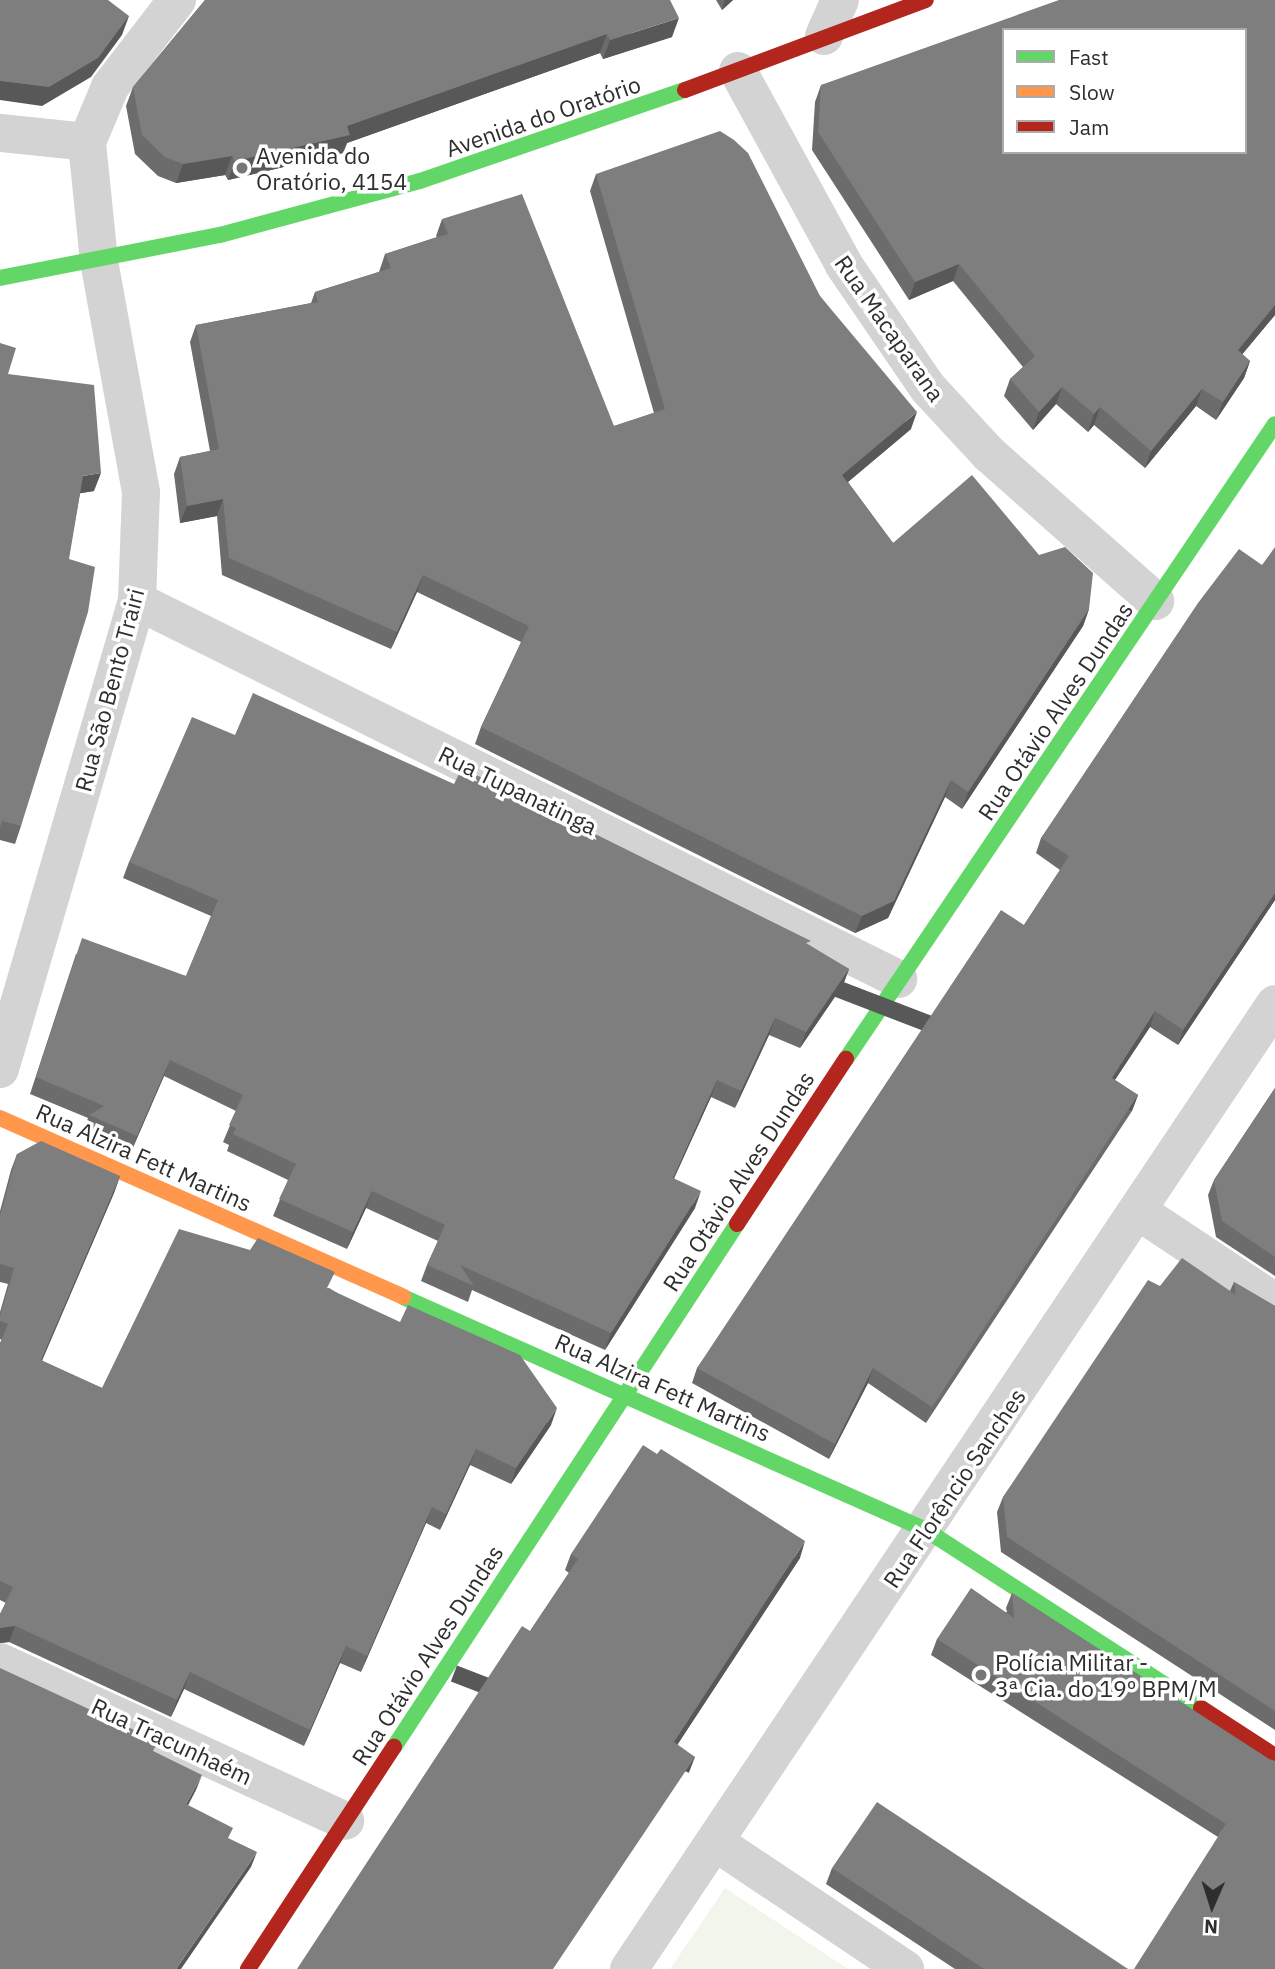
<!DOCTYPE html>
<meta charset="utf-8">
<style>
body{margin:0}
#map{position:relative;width:1275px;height:1969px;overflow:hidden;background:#fff;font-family:"IBM Plex Sans",sans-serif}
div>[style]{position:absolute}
.green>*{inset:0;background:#f2f5eb}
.street>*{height:38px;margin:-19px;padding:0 19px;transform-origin:19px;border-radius:19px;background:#d3d3d3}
.fast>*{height:16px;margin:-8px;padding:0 8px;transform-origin:8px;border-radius:8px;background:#63d668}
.slow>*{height:16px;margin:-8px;padding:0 8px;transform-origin:8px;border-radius:8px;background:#ff974d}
.jam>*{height:16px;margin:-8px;padding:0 8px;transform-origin:8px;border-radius:8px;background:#b3261e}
.wall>*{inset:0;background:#6c6c6c}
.shaded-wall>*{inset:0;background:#585858;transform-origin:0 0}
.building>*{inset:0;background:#7e7e7e}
.dots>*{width:19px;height:19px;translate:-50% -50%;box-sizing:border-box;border:4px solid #fff;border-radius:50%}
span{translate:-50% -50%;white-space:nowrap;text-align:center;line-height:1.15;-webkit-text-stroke:7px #fff;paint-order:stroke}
.street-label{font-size:23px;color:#2e2e2e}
.poi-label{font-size:23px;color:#2e2e2e}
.left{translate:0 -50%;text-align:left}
.legend{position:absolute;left:1002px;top:28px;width:245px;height:126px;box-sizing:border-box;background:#fff;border:2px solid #ababab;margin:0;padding:9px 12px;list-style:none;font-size:21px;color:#2e2e2e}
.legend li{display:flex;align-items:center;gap:14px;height:35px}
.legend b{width:35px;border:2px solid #ababab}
.north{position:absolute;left:1177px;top:1871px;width:70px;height:70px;-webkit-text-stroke:5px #fff;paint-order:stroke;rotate:183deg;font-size:19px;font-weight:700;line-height:28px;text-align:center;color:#2e2e2e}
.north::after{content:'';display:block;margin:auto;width:24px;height:32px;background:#2e2e2e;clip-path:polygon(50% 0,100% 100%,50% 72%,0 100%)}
</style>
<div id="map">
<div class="green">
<i style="clip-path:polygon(725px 1888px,848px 1969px,670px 1969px)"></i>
</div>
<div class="street">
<i style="left:824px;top:36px;width:39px;rotate:-66deg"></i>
<i style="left:738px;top:71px;width:221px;rotate:61.3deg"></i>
<i style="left:844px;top:265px;width:149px;rotate:55.7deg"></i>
<i style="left:928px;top:388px;width:90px;rotate:47.3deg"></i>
<i style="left:989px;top:454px;width:222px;rotate:41.5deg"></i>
<i style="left:0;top:133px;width:87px;rotate:5.9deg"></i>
<i style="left:137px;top:601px;width:850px;rotate:26.41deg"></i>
<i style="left:0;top:1069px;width:488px;rotate:-73.7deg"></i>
<i style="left:137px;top:601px;width:109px;rotate:-87.9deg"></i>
<i style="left:141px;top:492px;width:235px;rotate:-100.3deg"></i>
<i style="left:99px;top:261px;width:120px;rotate:-95.8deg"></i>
<i style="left:87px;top:142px;width:60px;rotate:-67.3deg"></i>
<i style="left:110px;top:87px;width:110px;rotate:-52.4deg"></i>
<i style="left:1138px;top:1211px;width:164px;rotate:33.6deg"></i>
<i style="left:0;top:1662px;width:380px;rotate:24.7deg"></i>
<i style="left:715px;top:1842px;width:229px;rotate:33.8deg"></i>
<i style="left:629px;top:1969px;width:1161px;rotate:-56.2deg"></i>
</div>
<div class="fast">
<i style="left:0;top:278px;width:224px;rotate:-11.1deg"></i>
<i style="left:220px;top:235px;width:207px;rotate:-15.1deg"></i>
<i style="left:420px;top:181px;width:280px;rotate:-19deg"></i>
<i style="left:846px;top:1059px;width:766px;rotate:-55.96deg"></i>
<i style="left:403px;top:1297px;width:573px;rotate:24.01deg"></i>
<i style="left:926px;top:1530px;width:328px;rotate:32.9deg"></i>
<i style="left:394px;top:1747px;width:625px;rotate:-56.74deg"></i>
</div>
<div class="slow">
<i style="left:0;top:1118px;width:441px;rotate:23.9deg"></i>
</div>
<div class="jam">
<i style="left:685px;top:90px;width:257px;rotate:-20.5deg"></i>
<i style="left:737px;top:1224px;width:198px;rotate:-56.6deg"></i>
<i style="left:1201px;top:1708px;width:88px;rotate:33deg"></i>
<i style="left:248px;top:1969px;width:266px;rotate:-56.7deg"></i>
</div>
<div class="wall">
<i style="clip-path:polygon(205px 0,672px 37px,603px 59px,600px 53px,347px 143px,343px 153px,228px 180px,225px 175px,176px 183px,158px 176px,135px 154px,126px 106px,133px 87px)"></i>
<i style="clip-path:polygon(716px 0,733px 0,722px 10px)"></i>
<i style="clip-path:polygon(1275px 0,1275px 315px,1242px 354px,1250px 361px,1244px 378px,1216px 420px,1196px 406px,1145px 468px,1094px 425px,1088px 432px,1056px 404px,1033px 430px,1004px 396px,1010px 379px,1023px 367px,953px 281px,909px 300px,812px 150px,815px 102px,821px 85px)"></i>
<i style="clip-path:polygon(596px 174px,820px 296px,911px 429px,848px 482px,893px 543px,1039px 555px,1089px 609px,1083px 626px,962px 809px,945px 797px,888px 918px,855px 933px,475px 744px,481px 727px,521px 642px,417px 592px,391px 649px,222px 575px,217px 516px,180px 523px,174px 474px,180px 457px,210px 451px,190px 342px,196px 325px,311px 303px,315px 292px,379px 272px,385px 254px,437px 237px,436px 236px,442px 219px,614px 426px,654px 413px,590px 191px)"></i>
<i style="clip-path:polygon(0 343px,8px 374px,94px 491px,80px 493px,21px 826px,15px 844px,0 840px)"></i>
<i style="clip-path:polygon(1262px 565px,1275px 900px,1178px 1045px,1150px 1027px,1115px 1080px,1138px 1095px,1132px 1111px,926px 1423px,868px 1383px,829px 1459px,692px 1383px,697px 1368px,1024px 925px,1060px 870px,1036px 853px,1041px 838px)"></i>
<i style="clip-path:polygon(235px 735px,809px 946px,849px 969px,843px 985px,800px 1048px,769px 1035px,735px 1108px,711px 1097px,674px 1178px,695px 1208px,605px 1350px,472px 1290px,468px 1302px,421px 1281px,427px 1265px,438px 1241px,366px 1208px,347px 1249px,273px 1216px,288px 1180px,227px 1151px,229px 1145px,223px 1142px,236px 1111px,164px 1076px,131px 1152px,83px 1131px,88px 1118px,30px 1094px,76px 954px,186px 976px,211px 916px,123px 878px,129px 862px)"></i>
<i style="clip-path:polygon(1275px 1088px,1275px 1276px,1216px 1237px,1208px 1195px,1214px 1180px)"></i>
<i style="clip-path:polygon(17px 1154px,120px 1176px,114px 1193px,42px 1361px,102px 1388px,329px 1288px,551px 1425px,511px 1484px,470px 1465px,440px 1530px,426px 1523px,361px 1672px,340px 1663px,304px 1746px,184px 1689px,171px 1717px,9px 1642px,0 1643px,0 1614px,6px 1603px,0 1600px,0 1343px,2px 1340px,0 1339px,0 1312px,8px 1284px,0 1282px,0 1211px,11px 1170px)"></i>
<i style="clip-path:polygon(1234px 1282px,1275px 1306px,1275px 1730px,1001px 1552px,997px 1512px,1003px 1497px,1160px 1286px,1230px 1291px)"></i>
<i style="clip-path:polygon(571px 1554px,800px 1558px,677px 1745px,689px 1773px,530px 1631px,569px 1573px,565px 1570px)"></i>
<i style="clip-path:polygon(1012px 1593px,1269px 1759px,1218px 1837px,931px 1655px,937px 1639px,1007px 1612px,1006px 1608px)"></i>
<i style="clip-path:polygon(832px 1868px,1128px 1969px,955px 1969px,826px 1884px)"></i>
</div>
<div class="shaded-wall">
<i style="clip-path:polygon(725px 0,733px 0,722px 10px)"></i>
<i style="clip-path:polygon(129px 16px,122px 35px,91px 77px,42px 106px,0 100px,0 81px)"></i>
<i style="clip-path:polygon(679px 18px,672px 37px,603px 59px,610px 40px)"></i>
<i style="clip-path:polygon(607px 34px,600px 53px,347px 143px,343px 153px,228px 180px,235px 161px,347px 126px)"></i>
<i style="clip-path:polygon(232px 156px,225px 175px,176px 183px,183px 164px)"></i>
<i style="clip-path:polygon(959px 264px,953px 281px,909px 300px,915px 282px)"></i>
<i style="clip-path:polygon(1275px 305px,1275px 315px,1231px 368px,1238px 350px)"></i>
<i style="clip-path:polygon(1250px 361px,1244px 378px,1216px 420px,1223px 402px)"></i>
<i style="clip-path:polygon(1062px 387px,1056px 404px,1033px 430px,1039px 412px)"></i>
<i style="clip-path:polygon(1202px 389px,1196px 406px,1145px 468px,1151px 451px)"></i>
<i style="clip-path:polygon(1100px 407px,1094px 425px,1088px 432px,1094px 414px)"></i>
<i style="clip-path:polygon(917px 412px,911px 429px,836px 492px,842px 475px)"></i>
<i style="clip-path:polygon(101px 473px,94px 491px,76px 494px,83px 476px)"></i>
<i style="clip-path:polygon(223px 499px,217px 516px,180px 523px,187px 506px)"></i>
<i style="clip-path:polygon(423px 575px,417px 592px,391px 649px,397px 632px)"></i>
<i style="clip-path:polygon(1089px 609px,1083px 626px,962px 809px,968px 792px)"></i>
<i style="clip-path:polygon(951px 780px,945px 797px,888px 918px,855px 933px,862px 916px)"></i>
<i style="clip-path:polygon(1275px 893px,1275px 900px,1178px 1045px,1183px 1030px)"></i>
<i style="clip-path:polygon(849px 969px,843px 985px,800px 1048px,806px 1032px)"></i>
<i style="clip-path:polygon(1155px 1011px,1150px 1027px,1106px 1093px,1112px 1078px)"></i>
<i style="clip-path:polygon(775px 1018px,769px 1035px,735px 1108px,741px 1091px)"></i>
<i style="clip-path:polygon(170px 1060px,164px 1076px,131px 1152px,137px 1136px)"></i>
<i style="clip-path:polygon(717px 1080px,711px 1097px,667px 1194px,673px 1178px)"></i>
<i style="left:1138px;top:1095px;width:17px;height:374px;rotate:111deg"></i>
<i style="clip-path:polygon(120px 1176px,114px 1193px,35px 1376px,41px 1360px)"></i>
<i style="clip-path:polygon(372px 1191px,366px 1208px,347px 1249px,353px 1232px)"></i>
<i style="clip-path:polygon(701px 1191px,695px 1208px,605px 1350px,611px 1333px)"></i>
<i style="clip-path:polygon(873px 1368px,868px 1383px,829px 1459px,835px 1444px)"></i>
<i style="clip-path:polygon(557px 1408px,551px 1425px,511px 1484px,516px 1468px)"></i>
<i style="clip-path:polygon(476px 1449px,470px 1465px,440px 1530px,446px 1514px)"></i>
<i style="clip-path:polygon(432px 1507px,426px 1523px,361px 1672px,367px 1656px)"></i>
<i style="clip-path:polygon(805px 1541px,800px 1558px,668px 1759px,674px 1742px)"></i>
<i style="clip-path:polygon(15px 1626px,9px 1642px,0 1643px,0 1628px)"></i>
<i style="clip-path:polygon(346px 1646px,340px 1663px,304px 1746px,310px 1730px)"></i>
<i style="clip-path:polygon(190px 1672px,184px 1689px,171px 1717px,177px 1700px)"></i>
<i style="left:695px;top:1757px;width:17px;height:255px;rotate:111deg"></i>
<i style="clip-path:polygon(202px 1775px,196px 1790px,181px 1819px,186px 1804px)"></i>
<i style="clip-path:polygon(257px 1852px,251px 1867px,181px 1969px,176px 1969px)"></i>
</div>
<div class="building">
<i style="clip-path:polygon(0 0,108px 0,129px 16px,98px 58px,49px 87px,0 81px)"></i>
<i style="clip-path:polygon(205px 0,670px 0,679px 18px,610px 40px,607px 34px,347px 126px,350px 135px,235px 161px,232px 156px,183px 164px,165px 157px,142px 135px,133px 87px)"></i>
<i style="clip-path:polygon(evenodd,1059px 0,1275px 0,1275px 305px,1238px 350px,1250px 361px,1223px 402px,1202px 389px,1151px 451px,1100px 407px,1094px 414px,1062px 387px,1039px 412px,1010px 379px,1035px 356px,959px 264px,915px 282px,818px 132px,821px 85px,1059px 0,1004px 30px,1245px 30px,1245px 152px,1004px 152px,1004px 30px)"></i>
<i style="clip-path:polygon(720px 131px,734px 140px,748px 153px,820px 296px,917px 412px,842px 475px,893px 543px,972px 475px,1039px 555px,1065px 547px,1093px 573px,1089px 609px,968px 792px,951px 780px,894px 901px,862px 916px,481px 727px,529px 626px,423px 575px,397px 632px,229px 558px,223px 499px,187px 506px,180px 457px,219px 449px,196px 325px,318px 302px,315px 292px,391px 268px,385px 254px,448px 234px,442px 219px,522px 194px,614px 426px,665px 409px,596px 174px)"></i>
<i style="clip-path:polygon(0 343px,16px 348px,8px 374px,94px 385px,101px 473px,83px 476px,69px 559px,95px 567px,88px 612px,21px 826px,2px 821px,0 827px)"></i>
<i style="clip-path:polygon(1275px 547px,1275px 893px,1183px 1030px,1155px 1011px,1112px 1078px,1138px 1095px,932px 1407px,873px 1368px,835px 1444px,697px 1368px,1001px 910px,1024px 925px,1069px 856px,1041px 838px,1198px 603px,1239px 549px,1262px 565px)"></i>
<i style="clip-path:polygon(253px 693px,454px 784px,462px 768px,811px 941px,806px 943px,849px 969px,806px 1032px,775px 1018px,741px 1091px,717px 1080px,673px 1178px,701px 1191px,611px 1333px,460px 1265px,474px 1286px,427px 1265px,445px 1225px,372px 1191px,353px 1232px,279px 1199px,296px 1164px,233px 1134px,236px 1128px,229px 1125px,243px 1095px,170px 1060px,137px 1136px,89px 1115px,104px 1106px,36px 1077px,82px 938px,186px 976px,218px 900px,129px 862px,192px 717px,235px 735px)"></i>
<i style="clip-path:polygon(1275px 1088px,1275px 1257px,1222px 1221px,1214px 1180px)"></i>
<i style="clip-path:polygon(41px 1141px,120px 1176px,41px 1360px,102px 1388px,179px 1229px,250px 1250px,258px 1238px,335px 1272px,327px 1288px,400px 1322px,408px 1305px,520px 1355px,557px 1408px,516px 1468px,476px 1449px,446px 1514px,432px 1507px,367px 1656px,346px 1646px,310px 1730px,190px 1672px,177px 1700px,15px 1626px,0 1628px,0 1614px,13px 1587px,0 1581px,0 1343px,8px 1324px,0 1321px,0 1316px,14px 1268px,0 1264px,0 1216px,17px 1154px)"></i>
<i style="clip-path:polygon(1182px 1258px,1236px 1295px,1234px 1282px,1275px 1306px,1275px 1711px,1007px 1537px,1003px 1497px,1148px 1280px,1160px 1286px)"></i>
<i style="clip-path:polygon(643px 1445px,657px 1454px,661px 1449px,805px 1541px,674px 1742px,695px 1757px,553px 1969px,297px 1969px,522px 1626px,530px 1631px,578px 1559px,571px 1554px)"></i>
<i style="clip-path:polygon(971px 1588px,1014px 1618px,1012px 1593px,1269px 1759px,1275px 1761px,1275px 1969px,1134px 1969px,1226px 1824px,937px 1639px)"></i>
<i style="clip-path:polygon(0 1668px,158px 1741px,153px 1751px,202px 1775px,186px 1804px,233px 1828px,228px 1838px,257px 1852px,176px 1969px,0 1969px)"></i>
<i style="clip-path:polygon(877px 1802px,1128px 1969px,984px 1969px,832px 1868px)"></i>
</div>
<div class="dots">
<i style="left:242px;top:168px;background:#777"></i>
<i style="left:981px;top:1675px;background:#777"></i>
</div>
<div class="street-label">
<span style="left:543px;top:116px;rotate:-19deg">Avenida do Oratório</span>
<span style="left:890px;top:328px;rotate:55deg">Rua Macaparana</span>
<span style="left:109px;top:690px;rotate:-75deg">Rua São Bento Trairi</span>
<span style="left:1055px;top:711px;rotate:-56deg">Rua Otávio Alves Dundas</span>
<span style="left:518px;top:790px;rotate:26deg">Rua Tupanatinga</span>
<span style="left:144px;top:1157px;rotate:24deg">Rua Alzira Fett Martins</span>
<span style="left:738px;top:1181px;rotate:-57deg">Rua Otávio Alves Dundas</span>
<span style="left:663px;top:1387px;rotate:24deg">Rua Alzira Fett Martins</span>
<span style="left:954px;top:1488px;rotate:-56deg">Rua Florêncio Sanches</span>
<span style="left:427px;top:1655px;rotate:-57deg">Rua Otávio Alves Dundas</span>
<span style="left:172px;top:1741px;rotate:25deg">Rua Tracunhaém</span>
</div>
<div class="poi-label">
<span class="left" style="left:256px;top:168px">Avenida do<br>Oratório, 4154</span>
<span class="left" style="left:995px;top:1675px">Polícia Militar -<br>3ª Cia. do 19º BPM/M</span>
</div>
<ul class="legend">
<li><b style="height:9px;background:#63d668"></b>Fast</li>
<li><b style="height:9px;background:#ff974d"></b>Slow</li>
<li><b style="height:9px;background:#b3261e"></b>Jam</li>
</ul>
<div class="north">N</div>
</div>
